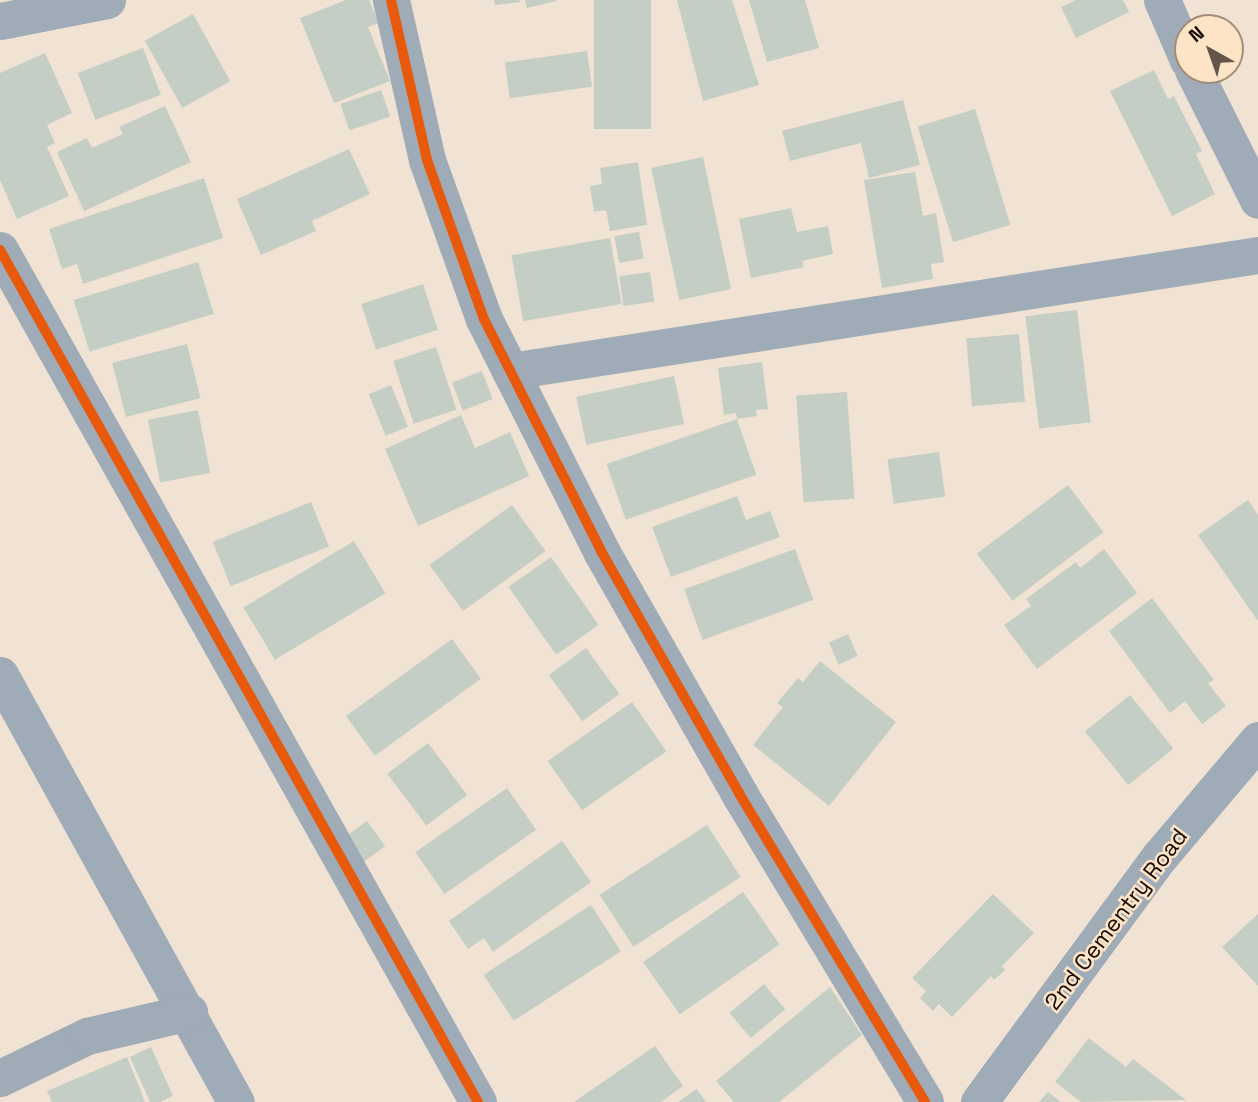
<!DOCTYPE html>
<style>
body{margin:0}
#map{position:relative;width:1258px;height:1102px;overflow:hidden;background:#f1e3d3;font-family:"Space Grotesk",sans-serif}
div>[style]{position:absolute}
.building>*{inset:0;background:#c4cec5;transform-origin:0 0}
.minor>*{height:37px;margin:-18.5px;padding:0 18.5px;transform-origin:18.5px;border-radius:18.5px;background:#9fabb7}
.cycleway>*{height:10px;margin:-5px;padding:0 5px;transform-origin:5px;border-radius:5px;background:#e8590c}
span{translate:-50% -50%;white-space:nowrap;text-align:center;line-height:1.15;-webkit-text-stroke:5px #fee4c6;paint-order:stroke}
.street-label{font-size:23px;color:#170800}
.north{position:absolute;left:1174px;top:14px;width:70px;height:70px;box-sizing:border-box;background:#fee4c6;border:2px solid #a28c77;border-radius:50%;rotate:320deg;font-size:19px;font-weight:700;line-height:28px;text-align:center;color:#170800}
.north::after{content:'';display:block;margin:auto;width:24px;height:32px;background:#63554a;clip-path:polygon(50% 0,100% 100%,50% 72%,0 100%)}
</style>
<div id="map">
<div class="building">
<i style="clip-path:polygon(346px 0,369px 0,379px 23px,368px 27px,390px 81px,334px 103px,300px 18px)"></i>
<i style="clip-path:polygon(494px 0,519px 0,520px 2px,495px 5px)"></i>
<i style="clip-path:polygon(525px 0,556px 0,556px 1px,527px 8px)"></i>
<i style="left:594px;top:0;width:57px;height:129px"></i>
<i style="clip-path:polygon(677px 0,732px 0,759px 85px,703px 101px)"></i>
<i style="clip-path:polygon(749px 0,805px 0,819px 48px,767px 62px)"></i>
<i style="clip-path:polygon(1076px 0,1123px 0,1129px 12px,1076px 38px,1061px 7px)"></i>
<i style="left:193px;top:14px;width:77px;height:55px;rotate:61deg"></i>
<i style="left:143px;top:48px;width:50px;height:70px;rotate:69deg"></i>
<i style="left:587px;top:51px;width:36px;height:83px;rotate:82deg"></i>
<i style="clip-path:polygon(45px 53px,72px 113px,47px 125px,55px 143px,47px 147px,69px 196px,17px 219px,0 180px,0 73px)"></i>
<i style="clip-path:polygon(1154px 70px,1168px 99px,1174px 96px,1202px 151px,1196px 154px,1215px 194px,1172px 216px,1110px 91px)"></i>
<i style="left:381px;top:90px;width:28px;height:43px;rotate:71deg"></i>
<i style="clip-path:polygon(903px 100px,920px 165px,869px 178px,861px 143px,790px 161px,782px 131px)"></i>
<i style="clip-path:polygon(165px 106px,191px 162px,84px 211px,57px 152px,87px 138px,92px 148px,123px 134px,119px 127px)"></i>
<i style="left:975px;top:109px;width:121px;height:60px;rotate:73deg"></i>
<i style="clip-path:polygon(349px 149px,370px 194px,312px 221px,316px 231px,261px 255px,237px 199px)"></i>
<i style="left:703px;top:157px;width:135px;height:53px;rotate:78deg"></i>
<i style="clip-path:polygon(638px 162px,647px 225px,610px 231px,606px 210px,594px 212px,590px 186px,602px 184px,600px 168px)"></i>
<i style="clip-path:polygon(915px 172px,923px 216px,936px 213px,944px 262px,931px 264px,933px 279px,882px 288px,864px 180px)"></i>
<i style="clip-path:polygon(204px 178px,223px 238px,83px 284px,77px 264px,62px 269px,49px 229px)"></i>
<i style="clip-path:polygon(791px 208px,797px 232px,828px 226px,833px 254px,802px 261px,804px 267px,751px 278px,739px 219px)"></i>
<i style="left:639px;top:232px;width:27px;height:25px;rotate:80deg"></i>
<i style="left:610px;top:238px;width:67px;height:100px;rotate:80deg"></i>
<i style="left:198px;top:262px;width:54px;height:130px;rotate:73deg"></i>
<i style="left:650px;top:272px;width:30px;height:31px;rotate:82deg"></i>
<i style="left:423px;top:284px;width:48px;height:65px;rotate:72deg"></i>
<i style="left:1077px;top:310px;width:113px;height:52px;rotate:83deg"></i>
<i style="left:1019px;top:334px;width:68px;height:53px;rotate:85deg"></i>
<i style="left:187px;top:344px;width:56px;height:77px;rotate:76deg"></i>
<i style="left:436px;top:347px;width:66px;height:45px;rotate:72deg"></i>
<i style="clip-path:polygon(762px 362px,768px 409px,756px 410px,757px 416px,737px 419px,736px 413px,724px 415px,718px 368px)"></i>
<i style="left:482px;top:371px;width:30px;height:32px;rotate:69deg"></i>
<i style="left:674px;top:376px;width:49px;height:100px;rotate:78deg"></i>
<i style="left:391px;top:385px;width:45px;height:24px;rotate:68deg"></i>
<i style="left:847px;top:392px;width:107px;height:51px;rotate:86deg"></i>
<i style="left:198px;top:410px;width:64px;height:51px;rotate:79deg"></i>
<i style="clip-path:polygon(461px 415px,475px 448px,510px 432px,529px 476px,418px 526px,385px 449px)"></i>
<i style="left:737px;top:419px;width:59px;height:138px;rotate:71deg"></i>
<i style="left:939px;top:452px;width:45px;height:52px;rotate:82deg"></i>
<i style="left:1068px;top:485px;width:59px;height:114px;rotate:53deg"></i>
<i style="clip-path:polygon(737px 496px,746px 520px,770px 511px,780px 537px,671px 577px,652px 527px)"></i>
<i style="clip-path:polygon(1248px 500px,1258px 515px,1258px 621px,1198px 535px)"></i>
<i style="left:311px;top:502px;width:48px;height:106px;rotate:68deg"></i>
<i style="left:512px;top:505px;width:57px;height:102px;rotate:54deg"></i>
<i style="left:354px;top:541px;width:61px;height:129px;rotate:59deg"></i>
<i style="left:795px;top:549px;width:54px;height:118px;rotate:70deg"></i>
<i style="clip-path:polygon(1104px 549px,1137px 593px,1037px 669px,1004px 625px,1031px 606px,1026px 599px,1076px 562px,1080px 568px)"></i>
<i style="left:551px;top:557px;width:83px;height:52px;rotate:55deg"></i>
<i style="clip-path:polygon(1152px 598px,1214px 680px,1208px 683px,1226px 706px,1202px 724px,1185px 701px,1170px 713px,1109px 631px)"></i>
<i style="left:848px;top:634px;width:24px;height:21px;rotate:66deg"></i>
<i style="left:452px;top:639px;width:49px;height:131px;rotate:54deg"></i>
<i style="left:586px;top:648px;width:57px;height:46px;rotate:54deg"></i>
<i style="clip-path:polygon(820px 661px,896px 722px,829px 806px,753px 745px,783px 707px,777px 703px,798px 678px,803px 682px)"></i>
<i style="left:1130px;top:695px;width:69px;height:58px;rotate:51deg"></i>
<i style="left:632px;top:702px;width:60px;height:103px;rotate:55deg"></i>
<i style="left:428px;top:743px;width:65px;height:51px;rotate:53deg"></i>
<i style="left:507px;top:788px;width:51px;height:112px;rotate:55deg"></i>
<i style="left:367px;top:821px;width:31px;height:32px;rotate:54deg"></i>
<i style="left:707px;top:825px;width:62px;height:128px;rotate:57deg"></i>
<i style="clip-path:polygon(562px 841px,591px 882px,493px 952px,484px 938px,468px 949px,449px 921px)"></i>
<i style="left:743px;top:892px;width:64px;height:122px;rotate:55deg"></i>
<i style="clip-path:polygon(993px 894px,1034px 933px,1002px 966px,1005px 970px,994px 980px,991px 976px,952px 1017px,939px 1004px,933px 1011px,920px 998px,926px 991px,912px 978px)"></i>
<i style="left:591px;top:905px;width:55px;height:128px;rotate:57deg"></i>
<i style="clip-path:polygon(1258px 914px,1258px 986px,1222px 947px)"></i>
<i style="left:764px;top:984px;width:33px;height:45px;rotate:50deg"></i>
<i style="clip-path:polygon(830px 987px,862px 1035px,779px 1102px,734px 1102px,716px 1081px)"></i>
<i style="clip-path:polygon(1089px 1038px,1126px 1067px,1133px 1059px,1186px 1100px,1081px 1102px,1055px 1082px)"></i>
<i style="clip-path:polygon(655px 1046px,683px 1086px,661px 1102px,574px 1102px)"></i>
<i style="clip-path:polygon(151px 1047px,173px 1096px,160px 1102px,150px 1102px,130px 1057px)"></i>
<i style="clip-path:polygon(127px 1057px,145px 1102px,52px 1102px,47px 1091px)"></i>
<i style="clip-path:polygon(697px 1089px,706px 1102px,678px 1102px)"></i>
<i style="clip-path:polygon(1048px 1092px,1061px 1102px,1039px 1102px)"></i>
</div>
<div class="minor">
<i style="left:391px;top:0;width:164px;rotate:77.3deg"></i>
<i style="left:427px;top:160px;width:169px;rotate:70.3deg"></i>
<i style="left:484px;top:319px;width:260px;rotate:63.2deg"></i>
<i style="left:601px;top:551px;width:281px;rotate:60.3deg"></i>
<i style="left:740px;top:795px;width:358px;rotate:58.9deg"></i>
<i style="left:1162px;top:0;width:65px;rotate:66.6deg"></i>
<i style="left:0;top:21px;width:109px;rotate:-11.1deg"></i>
<i style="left:1193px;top:70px;width:145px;rotate:63.4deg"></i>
<i style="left:0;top:250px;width:977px;rotate:60.71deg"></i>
<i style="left:510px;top:371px;width:757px;rotate:-8.82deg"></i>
<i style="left:0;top:675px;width:488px;rotate:61.1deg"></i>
<i style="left:0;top:1078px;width:97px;rotate:-25.8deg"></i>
<i style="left:87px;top:1036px;width:105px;rotate:-13.2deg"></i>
<i style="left:979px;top:1102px;width:305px;rotate:-53.7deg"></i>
<i style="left:1160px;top:856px;width:152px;rotate:-49.8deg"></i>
</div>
<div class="cycleway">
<i style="left:391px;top:0;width:164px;rotate:77.3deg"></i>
<i style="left:427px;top:160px;width:169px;rotate:70.3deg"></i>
<i style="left:484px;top:319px;width:260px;rotate:63.2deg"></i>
<i style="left:601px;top:551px;width:281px;rotate:60.3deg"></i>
<i style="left:740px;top:795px;width:358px;rotate:58.9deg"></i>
<i style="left:0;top:250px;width:977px;rotate:60.71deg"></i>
</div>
<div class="street-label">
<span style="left:1116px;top:919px;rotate:-53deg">2nd Cementry Road</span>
</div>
<div class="north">N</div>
</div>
